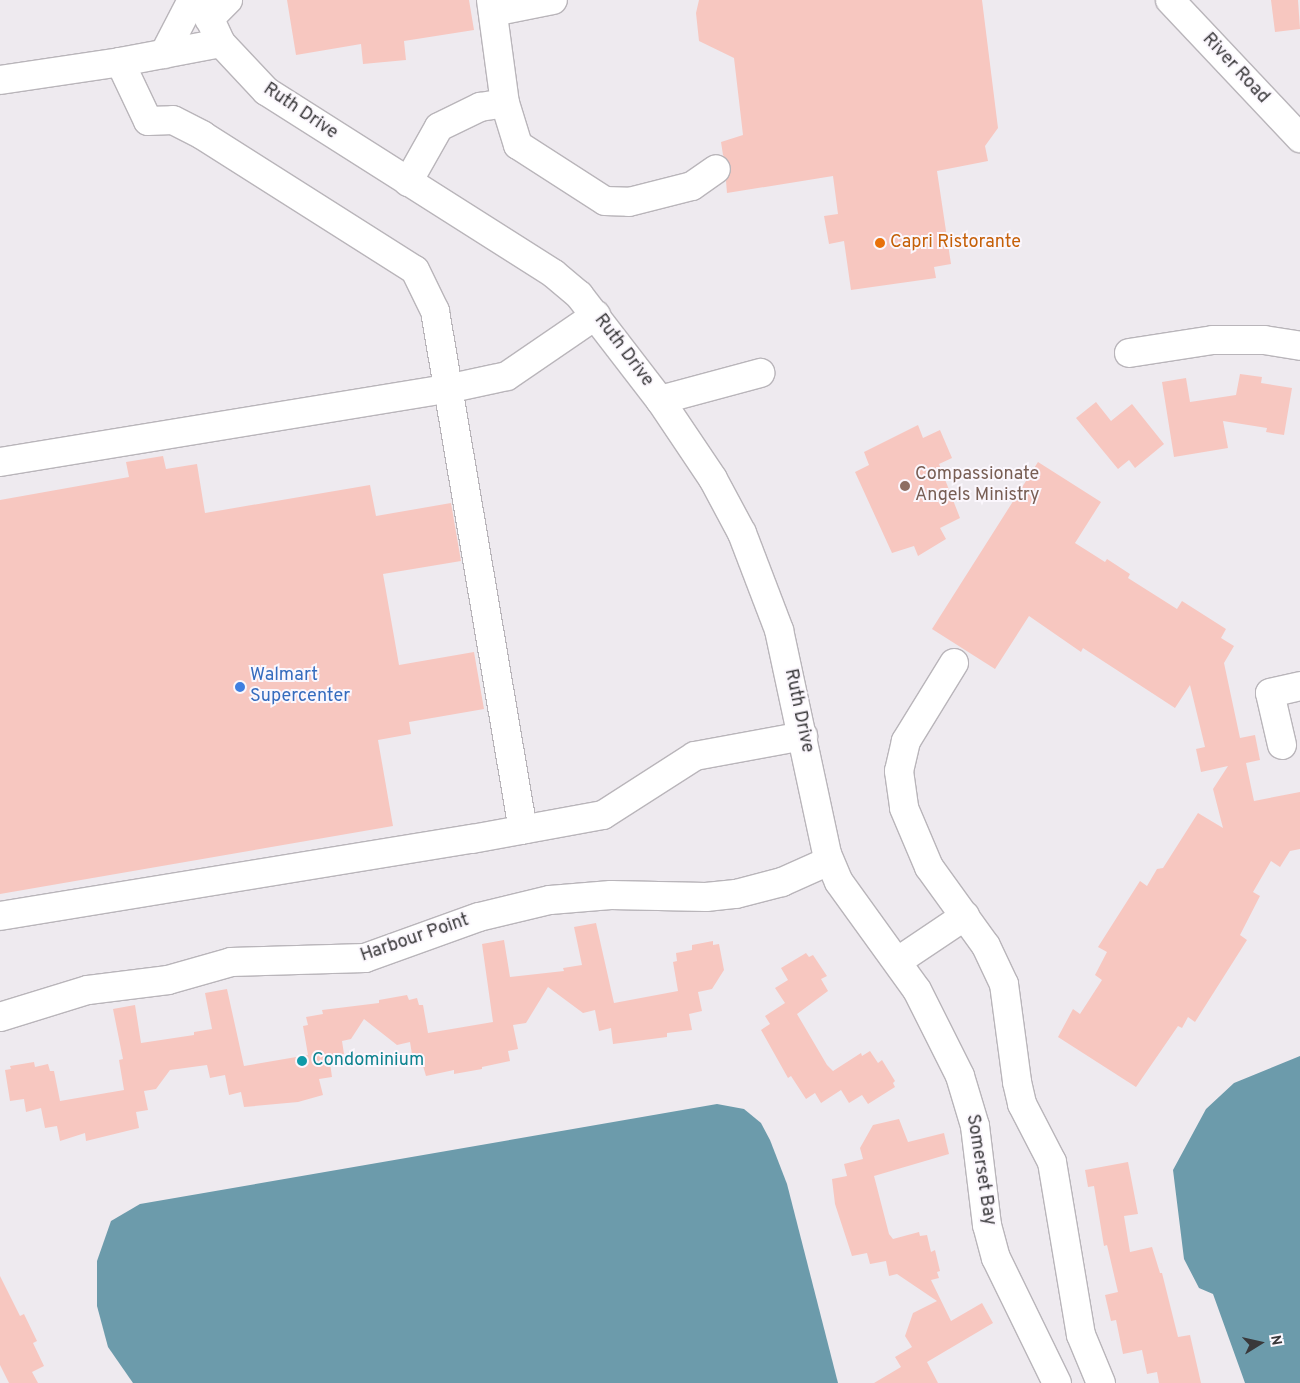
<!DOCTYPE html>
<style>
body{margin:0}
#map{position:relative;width:1300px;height:1383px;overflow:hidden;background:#eeeaef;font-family:Overpass,sans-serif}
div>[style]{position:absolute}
.water>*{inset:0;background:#6c9bab}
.building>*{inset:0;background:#f7c7c0}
.roads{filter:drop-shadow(1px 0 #b9b5ba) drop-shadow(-1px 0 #b9b5ba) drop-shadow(0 1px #b9b5ba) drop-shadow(0 -1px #b9b5ba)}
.minor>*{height:28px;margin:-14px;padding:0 14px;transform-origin:14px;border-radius:14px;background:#fff}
.dots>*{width:14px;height:14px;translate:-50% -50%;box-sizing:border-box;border:2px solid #fbf7fd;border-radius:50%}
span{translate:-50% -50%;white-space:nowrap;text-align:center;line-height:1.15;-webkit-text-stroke:4px #fbf7fd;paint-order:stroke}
.street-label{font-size:18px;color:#39383a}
.food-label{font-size:18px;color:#c56008}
.left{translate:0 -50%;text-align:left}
.education-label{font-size:18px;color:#785e54}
.shop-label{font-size:18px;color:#366cbe}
.culture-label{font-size:18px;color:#0d838f}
.north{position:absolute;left:1235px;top:1318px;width:50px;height:50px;-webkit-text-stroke:4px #fbf7fd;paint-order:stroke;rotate:80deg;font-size:14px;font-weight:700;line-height:20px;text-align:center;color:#39383a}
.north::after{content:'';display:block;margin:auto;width:18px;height:22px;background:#39383a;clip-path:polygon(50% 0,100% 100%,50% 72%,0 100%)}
</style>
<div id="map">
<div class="water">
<i style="clip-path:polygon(1300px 1056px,1300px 1383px,1245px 1383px,1213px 1294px,1199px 1288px,1184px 1259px,1173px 1170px,1206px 1109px,1234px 1083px)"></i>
<i style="clip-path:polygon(717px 1104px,744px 1109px,761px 1123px,770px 1140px,787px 1184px,838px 1383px,133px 1383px,108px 1347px,97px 1306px,97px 1261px,111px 1221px,140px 1204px)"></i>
</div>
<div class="building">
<i style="clip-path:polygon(287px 0,469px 0,474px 30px,404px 41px,406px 60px,363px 64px,361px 44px,296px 55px)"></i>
<i style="clip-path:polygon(699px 0,982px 0,998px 128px,985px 146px,988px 161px,937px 171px,951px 264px,934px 267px,936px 278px,851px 290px,844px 241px,829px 244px,824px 216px,838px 214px,833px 176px,727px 193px,726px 181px,731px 167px,723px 155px,721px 142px,743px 135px,734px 58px,699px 41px,696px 13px)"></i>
<i style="clip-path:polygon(1271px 0,1298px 0,1300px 29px,1275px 32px)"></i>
<i style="clip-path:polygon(1240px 374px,1262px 377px,1261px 383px,1292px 388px,1284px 435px,1266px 432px,1267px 428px,1223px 421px,1228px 448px,1174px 457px,1162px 382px,1186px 378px,1190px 402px,1236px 395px)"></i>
<i style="clip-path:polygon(1096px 402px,1111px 421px,1132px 404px,1164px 444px,1135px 468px,1129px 460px,1118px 469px,1076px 418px)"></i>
<i style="clip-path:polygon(918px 425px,923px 438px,940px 430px,952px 458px,939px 464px,960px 518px,940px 528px,946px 539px,918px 556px,914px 546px,892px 553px,855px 472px,869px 465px,864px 452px)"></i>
<i style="clip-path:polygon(163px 456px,166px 469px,197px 464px,205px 513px,370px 485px,376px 516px,451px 503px,461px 561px,383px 574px,399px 665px,474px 652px,484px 709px,409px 722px,411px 734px,378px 740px,393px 826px,0 894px,0 500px,129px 477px,126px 462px)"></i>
<i style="clip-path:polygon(1038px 462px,1101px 502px,1075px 543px,1105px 562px,1107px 559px,1130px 574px,1128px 578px,1177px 609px,1182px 601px,1226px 629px,1221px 638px,1234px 646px,1224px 663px,1240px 738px,1255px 735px,1260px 760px,1246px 763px,1254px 801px,1300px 792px,1300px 849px,1290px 851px,1280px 867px,1271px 861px,1253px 892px,1260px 896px,1240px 935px,1247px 940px,1195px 1022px,1188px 1017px,1182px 1028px,1178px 1026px,1136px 1087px,1058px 1037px,1073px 1009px,1080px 1014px,1102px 980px,1095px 975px,1107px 952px,1098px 947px,1140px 881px,1147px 886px,1157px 869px,1163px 868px,1198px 813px,1223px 828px,1213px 789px,1228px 766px,1201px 772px,1196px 749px,1205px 747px,1190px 685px,1175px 708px,1083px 648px,1081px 652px,1029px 616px,995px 669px,932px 629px)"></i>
<i style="clip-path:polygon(596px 923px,614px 1003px,678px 991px,673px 962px,677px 961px,676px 953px,692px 950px,692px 945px,713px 941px,713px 945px,719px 944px,724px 970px,712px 989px,698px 992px,702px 1011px,689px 1014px,692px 1030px,667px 1033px,667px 1037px,613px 1044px,611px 1028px,599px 1031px,595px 1010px,583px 1013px,548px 987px,526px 1023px,513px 1025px,518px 1049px,508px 1051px,510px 1061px,482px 1067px,482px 1069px,454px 1074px,454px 1070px,426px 1076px,423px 1066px,414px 1067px,410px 1042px,397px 1045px,364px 1019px,351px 1039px,342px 1041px,344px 1054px,329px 1056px,332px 1077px,319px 1079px,323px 1095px,298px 1102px,244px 1107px,241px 1092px,229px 1095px,225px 1075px,210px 1078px,207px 1065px,170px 1070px,156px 1089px,144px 1091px,148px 1110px,136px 1112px,139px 1128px,86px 1141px,85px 1133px,60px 1141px,57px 1126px,45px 1128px,41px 1108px,26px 1112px,24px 1099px,10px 1101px,5px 1070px,11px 1069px,10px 1066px,34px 1062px,35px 1067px,48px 1064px,50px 1071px,54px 1071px,60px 1101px,124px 1090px,119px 1060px,123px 1059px,113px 1009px,135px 1005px,141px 1043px,194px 1035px,194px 1032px,212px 1029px,205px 993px,227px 989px,244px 1066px,308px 1055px,303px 1026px,308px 1025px,306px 1017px,323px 1014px,322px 1010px,379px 1003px,379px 1000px,407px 995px,409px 1000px,417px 998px,419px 1005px,423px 1005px,428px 1033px,493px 1022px,482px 944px,504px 940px,510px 977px,564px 971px,563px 968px,582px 965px,574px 927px)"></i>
<i style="clip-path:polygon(806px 953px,809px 957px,813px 955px,827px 976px,821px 979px,828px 991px,797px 1014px,827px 1065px,833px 1071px,861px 1053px,862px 1056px,870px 1051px,878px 1063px,882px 1060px,895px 1081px,893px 1083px,895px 1087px,868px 1104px,862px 1095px,849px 1103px,841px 1090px,821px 1103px,815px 1093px,806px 1099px,791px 1076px,788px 1078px,761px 1030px,770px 1024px,765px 1016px,785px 1003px,775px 988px,788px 980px,781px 968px)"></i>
<i style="clip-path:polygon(899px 1119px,908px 1142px,944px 1133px,949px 1154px,874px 1176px,889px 1234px,893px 1239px,919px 1232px,920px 1236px,927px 1235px,931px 1252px,935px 1250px,940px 1271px,937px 1272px,939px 1278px,931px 1280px,951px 1321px,982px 1303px,993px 1323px,927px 1362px,938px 1383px,874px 1383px,901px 1367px,895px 1357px,912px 1347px,905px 1336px,913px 1313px,937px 1301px,897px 1274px,889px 1276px,886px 1261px,870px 1264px,867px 1253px,852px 1256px,835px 1204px,832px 1179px,847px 1176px,844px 1164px,863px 1159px,860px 1148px,873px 1125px)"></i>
<i style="clip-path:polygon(1128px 1162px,1138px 1214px,1124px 1216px,1130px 1252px,1152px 1247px,1160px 1273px,1162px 1273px,1178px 1337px,1190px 1335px,1201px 1383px,1159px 1383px,1157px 1372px,1147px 1374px,1142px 1350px,1123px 1354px,1116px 1320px,1111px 1321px,1105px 1295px,1118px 1292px,1107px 1245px,1104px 1246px,1094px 1186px,1088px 1187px,1085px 1170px)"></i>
<i style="clip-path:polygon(0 1276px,20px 1316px,24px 1314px,37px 1341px,33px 1343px,44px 1366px,32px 1372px,38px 1383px,9px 1383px,0 1365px)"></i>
</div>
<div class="roads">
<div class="minor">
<i style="left:201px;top:0;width:47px;rotate:65.1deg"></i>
<i style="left:221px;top:43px;width:66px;rotate:46.8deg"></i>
<i style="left:266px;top:91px;width:341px;rotate:32.4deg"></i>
<i style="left:554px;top:274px;width:33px;rotate:40deg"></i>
<i style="left:579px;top:295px;width:133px;rotate:52.4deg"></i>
<i style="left:660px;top:400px;width:95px;rotate:56.1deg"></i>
<i style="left:713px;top:479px;width:61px;rotate:61.8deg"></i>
<i style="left:742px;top:533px;width:104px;rotate:69.1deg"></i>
<i style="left:779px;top:630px;width:229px;rotate:77.9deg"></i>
<i style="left:827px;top:854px;width:30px;rotate:67deg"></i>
<i style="left:839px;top:882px;width:133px;rotate:54.2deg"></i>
<i style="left:917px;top:990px;width:96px;rotate:63.4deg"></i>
<i style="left:960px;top:1076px;width:52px;rotate:73.3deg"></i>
<i style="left:975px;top:1126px;width:100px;rotate:83.1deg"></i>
<i style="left:987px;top:1225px;width:34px;rotate:75deg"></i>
<i style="left:996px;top:1258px;width:139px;rotate:64deg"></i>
<i style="left:491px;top:0;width:104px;rotate:82.3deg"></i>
<i style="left:1170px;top:0;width:190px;rotate:46.7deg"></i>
<i style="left:493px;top:12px;width:61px;rotate:-11.3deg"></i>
<i style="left:209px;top:19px;width:27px;rotate:-45deg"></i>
<i style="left:221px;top:43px;width:103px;rotate:169.3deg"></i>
<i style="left:120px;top:62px;width:65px;rotate:64.6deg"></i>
<i style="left:148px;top:121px;width:25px;rotate:-2deg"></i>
<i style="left:173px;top:120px;width:33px;rotate:27deg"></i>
<i style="left:202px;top:135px;width:252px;rotate:32.4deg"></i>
<i style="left:415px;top:270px;width:46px;rotate:64deg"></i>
<i style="left:435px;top:311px;width:526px;rotate:80.38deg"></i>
<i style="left:164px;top:54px;width:61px;rotate:-62.6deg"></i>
<i style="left:0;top:80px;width:121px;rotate:-8.5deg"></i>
<i style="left:408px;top:182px;width:63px;rotate:-60.6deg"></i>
<i style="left:439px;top:127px;width:46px;rotate:-26deg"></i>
<i style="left:480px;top:107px;width:25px;rotate:-9deg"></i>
<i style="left:505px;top:103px;width:44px;rotate:72.8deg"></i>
<i style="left:518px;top:145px;width:103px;rotate:32.8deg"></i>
<i style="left:605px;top:201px;width:24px;rotate:2deg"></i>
<i style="left:629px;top:202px;width:65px;rotate:-14.3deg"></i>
<i style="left:692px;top:186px;width:29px;rotate:-35deg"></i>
<i style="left:1129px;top:353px;width:85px;rotate:-8.8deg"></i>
<i style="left:1213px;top:340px;width:51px"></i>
<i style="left:1264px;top:340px;width:36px;rotate:9deg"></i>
<i style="left:660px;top:400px;width:104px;rotate:-15.1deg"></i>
<i style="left:0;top:462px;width:453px;rotate:-9.3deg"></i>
<i style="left:447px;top:389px;width:61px;rotate:-12.2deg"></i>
<i style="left:507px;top:376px;width:108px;rotate:-34.4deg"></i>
<i style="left:954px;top:663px;width:92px;rotate:121.6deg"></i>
<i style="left:906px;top:741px;width:31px;rotate:103deg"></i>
<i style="left:899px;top:771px;width:37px;rotate:82deg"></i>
<i style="left:904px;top:808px;width:64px;rotate:67deg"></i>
<i style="left:929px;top:867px;width:97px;rotate:54.2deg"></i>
<i style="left:986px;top:946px;width:42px;rotate:64.7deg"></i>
<i style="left:1004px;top:984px;width:99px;rotate:82.4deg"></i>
<i style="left:1017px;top:1082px;width:23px;rotate:77deg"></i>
<i style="left:1022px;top:1104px;width:65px;rotate:62.7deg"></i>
<i style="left:1052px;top:1162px;width:175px;rotate:80.5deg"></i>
<i style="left:1081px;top:1335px;width:52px;rotate:67.4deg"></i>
<i style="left:1282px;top:745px;width:53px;rotate:-103deg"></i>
<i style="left:1270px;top:693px;width:31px;rotate:-13deg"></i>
<i style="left:0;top:916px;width:478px;rotate:-9.3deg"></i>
<i style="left:472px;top:839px;width:133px;rotate:-10.4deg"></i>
<i style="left:603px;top:815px;width:109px;rotate:-32.7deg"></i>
<i style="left:695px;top:756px;width:110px;rotate:-10.5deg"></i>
<i style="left:898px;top:961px;width:81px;rotate:-33.9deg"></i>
<i style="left:0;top:1017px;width:92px;rotate:-17.1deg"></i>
<i style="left:88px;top:990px;width:81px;rotate:-7.1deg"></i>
<i style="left:168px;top:980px;width:66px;rotate:-15.9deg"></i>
<i style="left:231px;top:962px;width:134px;rotate:-1.7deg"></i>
<i style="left:365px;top:958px;width:121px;rotate:-19.8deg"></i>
<i style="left:479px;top:917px;width:73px;rotate:-13.5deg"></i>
<i style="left:550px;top:900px;width:61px;rotate:-4.7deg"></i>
<i style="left:611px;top:895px;width:95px;rotate:1.2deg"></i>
<i style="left:706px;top:897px;width:30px;rotate:-6deg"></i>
<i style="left:736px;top:894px;width:48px;rotate:-14.6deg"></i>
<i style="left:782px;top:882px;width:51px;rotate:-24.1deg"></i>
</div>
</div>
<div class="dots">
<i style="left:880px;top:243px;background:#e8710a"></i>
<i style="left:905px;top:486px;background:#8d6e63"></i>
<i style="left:240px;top:687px;background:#3f7fe0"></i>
<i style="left:302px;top:1061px;background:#0f9aa8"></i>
</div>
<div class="street-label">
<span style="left:1235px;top:69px;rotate:47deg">River Road</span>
<span style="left:300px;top:112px;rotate:34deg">Ruth Drive</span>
<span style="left:623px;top:351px;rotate:53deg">Ruth Drive</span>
<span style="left:798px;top:711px;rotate:78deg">Ruth Drive</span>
<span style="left:415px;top:939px;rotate:-19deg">Harbour Point</span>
<span style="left:980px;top:1170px;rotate:81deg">Somerset Bay</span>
</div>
<div class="food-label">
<span class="left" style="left:890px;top:243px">Capri Ristorante</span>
</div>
<div class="education-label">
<span class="left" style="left:915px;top:486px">Compassionate<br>Angels Ministry</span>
</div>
<div class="shop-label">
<span class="left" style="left:250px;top:687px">Walmart<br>Supercenter</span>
</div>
<div class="culture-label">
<span class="left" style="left:312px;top:1061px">Condominium</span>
</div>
<div class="north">N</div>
</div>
